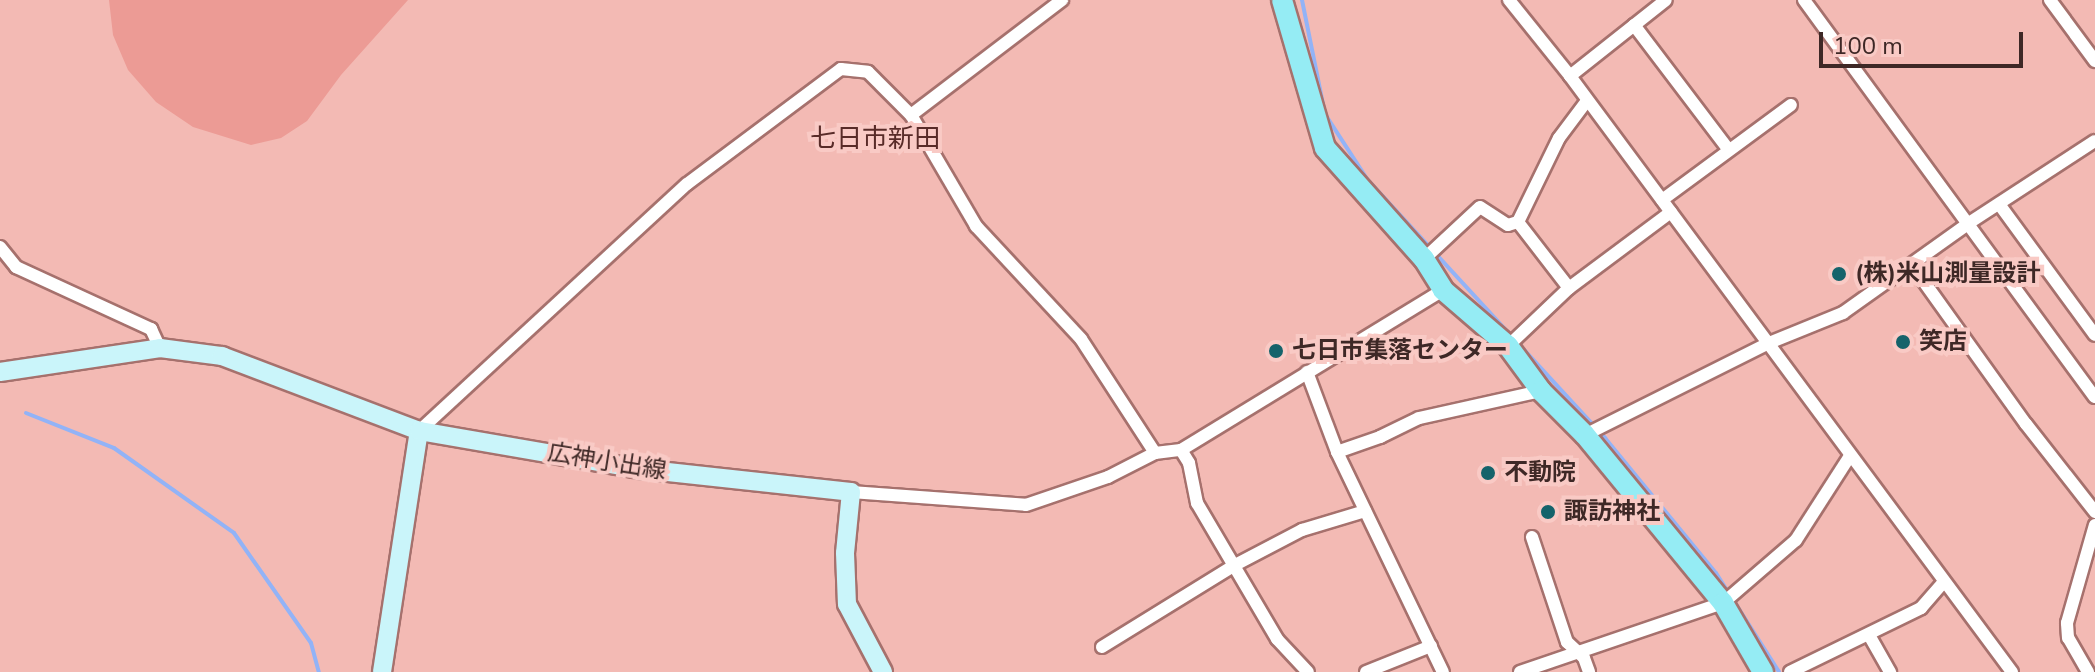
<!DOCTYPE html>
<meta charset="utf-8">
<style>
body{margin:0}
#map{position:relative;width:2095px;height:672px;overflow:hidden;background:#f3bab4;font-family:"Nunito Sans","Noto Sans JP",sans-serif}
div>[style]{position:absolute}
.green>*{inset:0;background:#ec9b95}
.stream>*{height:4px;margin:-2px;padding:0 2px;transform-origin:2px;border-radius:2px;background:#92b3f7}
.roads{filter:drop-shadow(2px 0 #a6716d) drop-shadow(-2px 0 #a6716d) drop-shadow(0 2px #a6716d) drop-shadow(0 -2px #a6716d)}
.street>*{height:12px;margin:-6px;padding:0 6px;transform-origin:6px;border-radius:6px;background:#fff}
.secondary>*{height:18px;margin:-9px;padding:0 9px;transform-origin:9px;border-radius:9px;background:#caf5fa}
.primary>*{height:20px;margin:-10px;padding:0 10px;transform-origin:10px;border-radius:10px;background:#95ecf4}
.dots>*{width:22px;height:22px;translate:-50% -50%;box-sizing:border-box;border:4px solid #f9cac5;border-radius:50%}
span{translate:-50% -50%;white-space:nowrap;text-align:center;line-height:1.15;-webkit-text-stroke:8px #f9cac5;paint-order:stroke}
.poi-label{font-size:24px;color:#3e2826;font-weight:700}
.left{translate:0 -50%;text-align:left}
.street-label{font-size:24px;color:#3e2826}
.neighbourhood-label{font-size:26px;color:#582b28}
.scale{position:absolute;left:1819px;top:32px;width:204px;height:36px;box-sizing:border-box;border:4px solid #3e2826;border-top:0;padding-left:10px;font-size:24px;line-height:28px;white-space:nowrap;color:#3e2826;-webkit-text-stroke:6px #f9cac5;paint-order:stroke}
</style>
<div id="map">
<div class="green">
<i style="clip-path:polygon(109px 0,408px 0,341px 75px,307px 121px,281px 138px,251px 145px,193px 127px,156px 102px,128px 70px,113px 35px)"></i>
</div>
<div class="stream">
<i style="left:1302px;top:0;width:116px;rotate:78.6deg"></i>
<i style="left:1325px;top:114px;width:77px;rotate:57.1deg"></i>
<i style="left:1367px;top:179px;width:352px;rotate:47.4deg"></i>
<i style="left:1605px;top:438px;width:175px;rotate:50.6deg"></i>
<i style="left:1716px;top:573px;width:117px;rotate:57.5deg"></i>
<i style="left:26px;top:413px;width:95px;rotate:21.7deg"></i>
<i style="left:114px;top:448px;width:147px;rotate:35.3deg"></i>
<i style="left:234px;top:533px;width:134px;rotate:55deg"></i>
<i style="left:311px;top:643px;width:30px;rotate:75deg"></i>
</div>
<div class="roads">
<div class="street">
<i style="left:1509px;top:0;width:97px;rotate:51.2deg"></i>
<i style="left:1570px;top:76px;width:742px;rotate:53.44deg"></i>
<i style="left:1804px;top:0;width:492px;rotate:53.8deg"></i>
<i style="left:2050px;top:0;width:76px;rotate:53.6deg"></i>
<i style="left:1634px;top:25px;width:157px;rotate:52.8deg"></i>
<i style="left:1570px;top:76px;width:122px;rotate:-38.4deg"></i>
<i style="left:911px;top:115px;width:190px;rotate:-37.3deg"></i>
<i style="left:1662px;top:200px;width:160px;rotate:-36.4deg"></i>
<i style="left:1999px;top:204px;width:162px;rotate:53.8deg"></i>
<i style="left:0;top:247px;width:26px;rotate:51deg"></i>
<i style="left:16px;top:267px;width:149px;rotate:24.7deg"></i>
<i style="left:151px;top:329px;width:21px;rotate:65deg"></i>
<i style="left:1424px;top:259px;width:76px;rotate:-42.9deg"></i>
<i style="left:1480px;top:207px;width:33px;rotate:33deg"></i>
<i style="left:1508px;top:225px;width:10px;rotate:-17deg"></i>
<i style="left:1912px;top:265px;width:196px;rotate:54.4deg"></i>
<i style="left:2026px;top:424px;width:112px;rotate:51.9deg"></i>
<i style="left:1569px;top:288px;width:83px;rotate:-127.7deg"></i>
<i style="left:1518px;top:222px;width:93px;rotate:-64deg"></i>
<i style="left:1559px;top:138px;width:45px;rotate:-53.1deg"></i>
<i style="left:1508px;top:346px;width:84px;rotate:-43.6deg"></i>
<i style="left:1569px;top:288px;width:127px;rotate:-36.7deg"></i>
<i style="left:1307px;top:372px;width:85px;rotate:69.4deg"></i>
<i style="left:1337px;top:452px;width:244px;rotate:64.3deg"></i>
<i style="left:419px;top:431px;width:364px;rotate:-42.7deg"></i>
<i style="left:687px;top:184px;width:192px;rotate:-36.8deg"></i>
<i style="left:841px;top:69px;width:27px;rotate:6deg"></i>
<i style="left:868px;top:72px;width:61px;rotate:45deg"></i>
<i style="left:911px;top:115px;width:129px;rotate:59.6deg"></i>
<i style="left:976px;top:226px;width:154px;rotate:47.1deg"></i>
<i style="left:1081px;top:339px;width:136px;rotate:57deg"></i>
<i style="left:1585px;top:435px;width:206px;rotate:-26.6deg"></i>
<i style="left:1769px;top:343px;width:80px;rotate:-22.1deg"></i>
<i style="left:1843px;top:313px;width:155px;rotate:-35.5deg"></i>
<i style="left:1969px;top:223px;width:150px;rotate:-33.1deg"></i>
<i style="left:1181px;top:450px;width:15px;rotate:58deg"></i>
<i style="left:1189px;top:463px;width:41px;rotate:78.7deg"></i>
<i style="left:1197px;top:503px;width:158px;rotate:59.5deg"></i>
<i style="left:1277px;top:639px;width:45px;rotate:46.8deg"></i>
<i style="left:1337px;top:452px;width:46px;rotate:-19.2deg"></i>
<i style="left:1380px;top:437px;width:43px;rotate:-26deg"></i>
<i style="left:1419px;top:418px;width:125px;rotate:-12.5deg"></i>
<i style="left:851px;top:492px;width:175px;rotate:4.2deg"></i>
<i style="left:1026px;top:505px;width:87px;rotate:-18.9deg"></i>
<i style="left:1108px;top:477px;width:53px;rotate:-27.1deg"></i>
<i style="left:1155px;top:453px;width:26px;rotate:-7deg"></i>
<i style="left:1181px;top:450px;width:307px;rotate:-31.4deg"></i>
<i style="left:1532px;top:537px;width:111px;rotate:71.6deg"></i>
<i style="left:1567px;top:642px;width:23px;rotate:43deg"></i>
<i style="left:1584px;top:658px;width:15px;rotate:70deg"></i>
<i style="left:1869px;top:635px;width:43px;rotate:60.4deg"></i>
<i style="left:1102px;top:647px;width:156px;rotate:-31.7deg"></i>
<i style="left:1235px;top:565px;width:76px;rotate:-27.6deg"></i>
<i style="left:1302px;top:530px;width:66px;rotate:-16.8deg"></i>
<i style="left:1366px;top:672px;width:70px;rotate:-21.8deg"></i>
<i style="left:1520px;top:672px;width:214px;rotate:-18.8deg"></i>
<i style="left:1723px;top:603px;width:96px;rotate:-40.8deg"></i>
<i style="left:1796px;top:540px;width:100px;rotate:-57.3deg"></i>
<i style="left:1790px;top:672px;width:146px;rotate:-26deg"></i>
<i style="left:1921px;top:608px;width:33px;rotate:-49deg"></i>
<i style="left:2088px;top:672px;width:39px;rotate:-120deg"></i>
<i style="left:2068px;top:638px;width:15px;rotate:-94deg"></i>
<i style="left:2067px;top:623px;width:102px;rotate:-74.1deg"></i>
</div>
<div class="secondary">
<i style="left:0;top:372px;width:162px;rotate:-8.5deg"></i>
<i style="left:160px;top:348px;width:63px;rotate:7.4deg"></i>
<i style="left:222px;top:356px;width:211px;rotate:20.8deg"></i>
<i style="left:382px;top:672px;width:244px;rotate:-81.3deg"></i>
<i style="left:419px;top:431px;width:224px;rotate:9.8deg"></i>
<i style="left:640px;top:469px;width:212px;rotate:6.2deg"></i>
<i style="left:851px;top:492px;width:61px;rotate:95.6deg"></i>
<i style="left:845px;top:553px;width:51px;rotate:87.8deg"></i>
<i style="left:847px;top:604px;width:77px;rotate:62.1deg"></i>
</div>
<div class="primary">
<i style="left:1282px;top:0;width:154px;rotate:73.8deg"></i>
<i style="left:1325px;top:148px;width:149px;rotate:48.3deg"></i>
<i style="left:1424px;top:259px;width:36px;rotate:58deg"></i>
<i style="left:1443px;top:290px;width:86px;rotate:40.7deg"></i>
<i style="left:1508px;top:346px;width:56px;rotate:53.7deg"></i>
<i style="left:1541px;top:391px;width:62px;rotate:45deg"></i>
<i style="left:1585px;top:435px;width:217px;rotate:50.6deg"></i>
<i style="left:1723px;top:603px;width:80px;rotate:59.9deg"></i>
</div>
</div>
<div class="dots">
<i style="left:1839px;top:274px;background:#15636b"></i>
<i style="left:1903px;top:342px;background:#15636b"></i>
<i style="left:1276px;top:351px;background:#15636b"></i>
<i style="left:1488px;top:473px;background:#15636b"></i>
<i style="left:1548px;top:512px;background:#15636b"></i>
</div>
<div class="poi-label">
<span class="left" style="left:1855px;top:274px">(株)米山測量設計</span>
<span class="left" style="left:1919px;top:342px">笑店</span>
<span class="left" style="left:1292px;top:351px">七日市集落センター</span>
<span class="left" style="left:1504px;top:473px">不動院</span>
<span class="left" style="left:1564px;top:512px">諏訪神社</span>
</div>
<div class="street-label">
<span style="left:607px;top:462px;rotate:9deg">広神小出線</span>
</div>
<div class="neighbourhood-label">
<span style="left:875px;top:139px">七日市新田</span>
</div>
<div class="scale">100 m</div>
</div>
